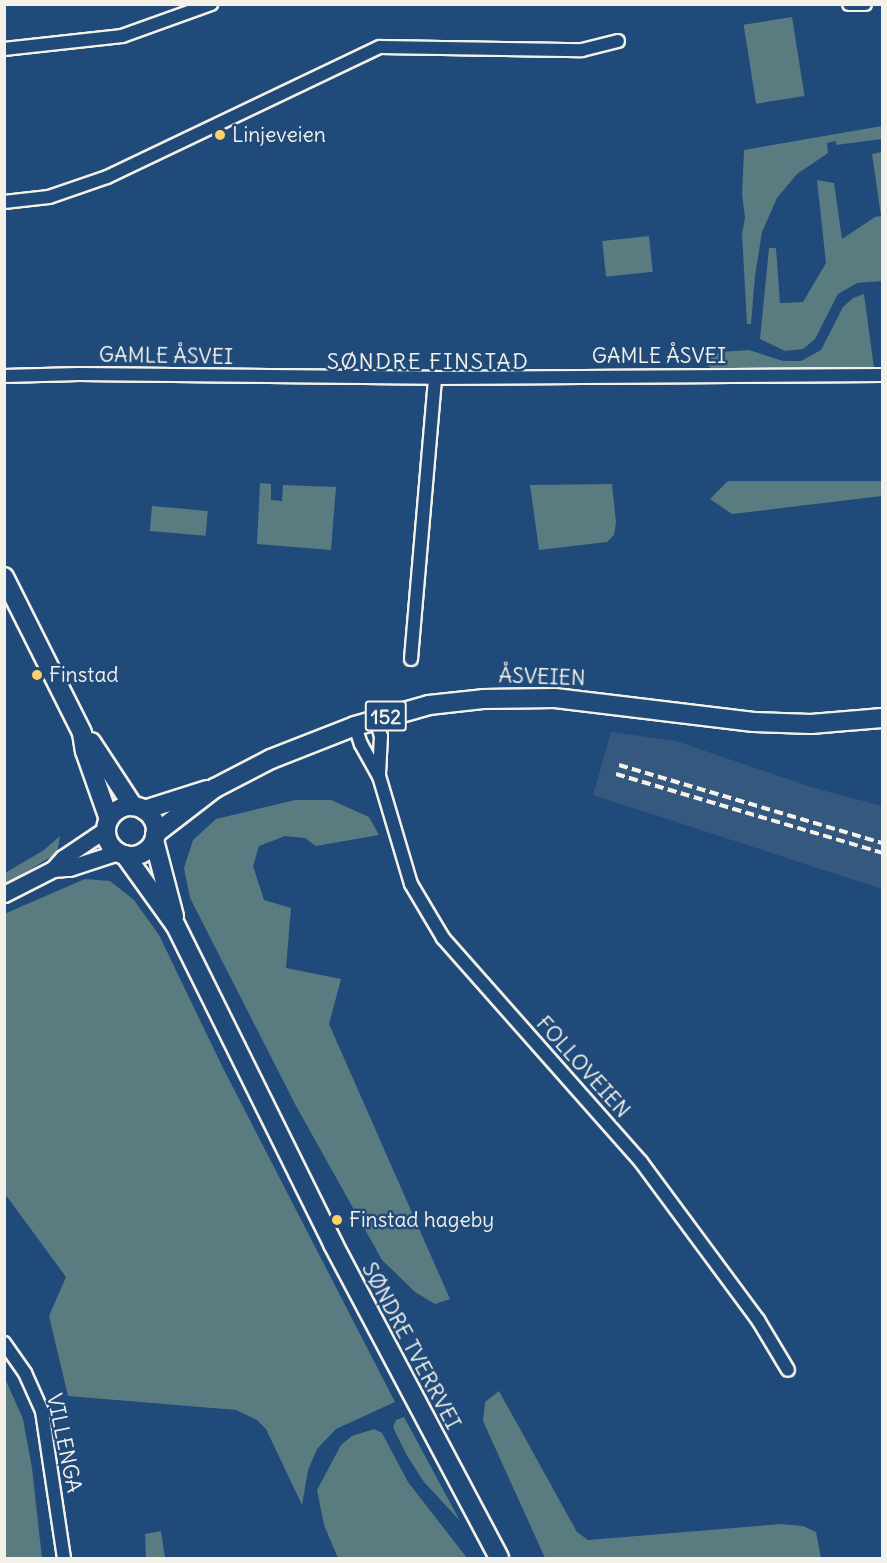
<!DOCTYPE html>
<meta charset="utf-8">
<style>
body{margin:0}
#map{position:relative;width:887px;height:1563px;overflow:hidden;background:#1f4a7a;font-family:Delius,sans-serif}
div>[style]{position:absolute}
.built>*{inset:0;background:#35587e}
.green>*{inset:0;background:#5a7b7f;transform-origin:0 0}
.roads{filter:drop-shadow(2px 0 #f4f1e8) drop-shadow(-2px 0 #f4f1e8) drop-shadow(0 2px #f4f1e8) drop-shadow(0 -2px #f4f1e8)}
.minor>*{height:12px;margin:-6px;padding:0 6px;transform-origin:6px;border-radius:6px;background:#1f4a7a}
.tertiary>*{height:15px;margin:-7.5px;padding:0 7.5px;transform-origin:7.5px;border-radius:7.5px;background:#1f4a7a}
.primary>*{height:18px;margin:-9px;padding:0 9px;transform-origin:9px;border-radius:9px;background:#1f4a7a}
.primary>.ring{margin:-9px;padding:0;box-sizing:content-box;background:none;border:18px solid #1f4a7a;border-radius:50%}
.rail>*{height:4px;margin-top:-2px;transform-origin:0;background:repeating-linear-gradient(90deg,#f4f1e8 0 9px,transparent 0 13.5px)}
.dots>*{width:16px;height:16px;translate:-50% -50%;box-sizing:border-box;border:3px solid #1f4a7a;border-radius:50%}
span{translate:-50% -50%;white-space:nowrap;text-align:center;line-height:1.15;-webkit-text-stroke:5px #1f4a7a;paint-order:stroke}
.shield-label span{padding:2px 4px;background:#1f4a7a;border:2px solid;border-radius:4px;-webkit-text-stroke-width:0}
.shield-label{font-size:20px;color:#f4f1e8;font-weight:700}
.poi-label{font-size:21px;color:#f4f1e8}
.left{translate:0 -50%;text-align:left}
.street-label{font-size:21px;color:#f4f1e8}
.neighbourhood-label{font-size:22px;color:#f4f1e8;letter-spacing:1.5px}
.frame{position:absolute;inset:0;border:6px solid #f4f1e8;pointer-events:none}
</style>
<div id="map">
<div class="built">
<i style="clip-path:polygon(611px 732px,676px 741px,811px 787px,882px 806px,882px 889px,593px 795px)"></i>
</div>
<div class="green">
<i style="left:792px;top:17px;width:80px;height:49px;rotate:81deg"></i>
<i style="clip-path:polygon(882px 126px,882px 139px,836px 145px,836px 141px,827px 143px,828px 153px,797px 174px,777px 198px,762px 232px,755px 276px,751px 324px,747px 324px,742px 234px,745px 218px,742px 194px,744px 150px)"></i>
<i style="clip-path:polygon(882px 152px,882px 281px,857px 283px,838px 294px,815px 339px,803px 349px,785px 351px,760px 339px,769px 248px,776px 248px,780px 303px,803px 302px,826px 263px,817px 180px,834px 183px,842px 239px,875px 217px,881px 216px,872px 154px)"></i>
<i style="left:649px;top:236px;width:36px;height:47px;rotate:84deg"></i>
<i style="clip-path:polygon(864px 294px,874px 368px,711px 368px,706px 364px,706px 359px,720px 352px,749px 350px,783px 361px,801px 361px,821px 350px,843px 307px,853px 298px)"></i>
<i style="clip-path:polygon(728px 481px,882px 481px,882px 496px,732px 514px,710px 499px)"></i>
<i style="clip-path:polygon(260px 483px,271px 484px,271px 500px,282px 501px,283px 485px,336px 487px,331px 550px,257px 544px)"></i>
<i style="clip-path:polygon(612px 484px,616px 522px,614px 535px,607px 542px,539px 550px,530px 485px)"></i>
<i style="left:152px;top:506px;width:56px;height:25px;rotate:5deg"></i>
<i style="clip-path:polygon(295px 800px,331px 800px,369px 817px,379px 835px,316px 846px,305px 838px,285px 836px,259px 846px,253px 866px,264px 900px,291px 908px,286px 968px,341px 979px,329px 1024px,450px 1299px,435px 1304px,415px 1292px,382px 1260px,295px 1104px,190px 898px,184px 868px,193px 840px,216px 819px)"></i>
<i style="clip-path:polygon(60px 836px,57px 853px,5px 885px,5px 873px,44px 850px)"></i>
<i style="clip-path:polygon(85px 879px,110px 881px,134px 900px,159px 935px,223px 1068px,395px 1402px,336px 1429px,317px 1449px,308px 1470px,302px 1505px,266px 1429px,257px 1420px,236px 1410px,68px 1396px,49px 1316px,66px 1277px,5px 1194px,4px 914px)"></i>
<i style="clip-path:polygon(4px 1376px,23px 1419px,32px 1468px,42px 1558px,5px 1558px)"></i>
<i style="clip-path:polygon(499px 1391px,577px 1532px,588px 1540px,781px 1524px,803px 1526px,816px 1532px,821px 1558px,545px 1558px,483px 1421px,485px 1402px)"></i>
<i style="clip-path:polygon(404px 1417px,460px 1521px,424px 1482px,406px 1454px,393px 1427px,396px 1420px)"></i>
<i style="clip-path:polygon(374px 1429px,382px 1433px,408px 1482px,467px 1558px,338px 1558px,324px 1525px,317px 1490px,341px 1445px,352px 1436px)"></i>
<i style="clip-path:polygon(161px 1531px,165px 1558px,146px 1558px,145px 1534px)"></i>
</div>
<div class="roads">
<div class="minor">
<i style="left:849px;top:4px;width:16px"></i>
<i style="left:4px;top:49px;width:119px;rotate:-6.3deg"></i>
<i style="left:122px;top:36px;width:95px;rotate:-19.8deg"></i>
<i style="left:4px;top:202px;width:45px;rotate:-6.3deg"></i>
<i style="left:49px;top:197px;width:61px;rotate:-19deg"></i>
<i style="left:107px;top:177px;width:302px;rotate:-25.5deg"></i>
<i style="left:380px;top:47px;width:202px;rotate:0.9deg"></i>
<i style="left:582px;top:50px;width:37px;rotate:-14deg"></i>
<i style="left:4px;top:376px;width:75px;rotate:-1.5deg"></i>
<i style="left:79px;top:374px;width:356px;rotate:0.6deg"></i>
<i style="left:435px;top:378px;width:447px;rotate:-0.4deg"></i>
<i style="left:411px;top:659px;width:282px;rotate:-85.1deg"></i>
<i style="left:376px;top:719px;width:18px;rotate:74deg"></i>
<i style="left:381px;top:736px;width:39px;rotate:93deg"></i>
<i style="left:355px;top:726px;width:19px;rotate:72deg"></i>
<i style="left:361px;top:744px;width:37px;rotate:61deg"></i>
<i style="left:379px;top:776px;width:113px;rotate:73.5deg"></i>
<i style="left:411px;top:884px;width:63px;rotate:59.3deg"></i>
<i style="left:443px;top:938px;width:299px;rotate:48.5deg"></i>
<i style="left:641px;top:1162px;width:197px;rotate:53.5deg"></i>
<i style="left:758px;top:1320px;width:58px;rotate:59deg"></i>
<i style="left:4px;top:1343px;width:37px;rotate:55deg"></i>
<i style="left:25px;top:1373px;width:42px;rotate:65.9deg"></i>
<i style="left:42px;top:1411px;width:149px;rotate:81.5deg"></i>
</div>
<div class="tertiary">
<i style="left:53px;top:869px;width:15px;rotate:-48deg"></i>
<i style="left:63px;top:858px;width:52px;rotate:-34deg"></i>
<i style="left:4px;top:894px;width:55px;rotate:-27deg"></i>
<i style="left:53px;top:869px;width:16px;rotate:-4deg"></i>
<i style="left:69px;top:868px;width:52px;rotate:-18.1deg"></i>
</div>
<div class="primary">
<i style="left:4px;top:577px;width:174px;rotate:63.4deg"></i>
<i style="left:82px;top:733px;width:18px;rotate:81deg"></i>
<i style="left:85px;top:751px;width:72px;rotate:70.6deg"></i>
<i style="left:91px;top:742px;width:77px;rotate:56.7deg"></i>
<i class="ring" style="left:106px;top:806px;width:32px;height:32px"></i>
<i style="left:144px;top:810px;width:66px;rotate:-17.6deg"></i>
<i style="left:155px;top:834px;width:76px;rotate:-37.5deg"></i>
<i style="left:215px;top:788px;width:63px;rotate:-27.4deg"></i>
<i style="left:271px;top:759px;width:90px;rotate:-21.4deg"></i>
<i style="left:355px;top:726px;width:77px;rotate:-15.8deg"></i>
<i style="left:429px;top:705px;width:54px;rotate:-6.3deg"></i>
<i style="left:483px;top:699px;width:72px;rotate:-0.8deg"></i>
<i style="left:555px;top:698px;width:200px;rotate:6.9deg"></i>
<i style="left:754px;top:722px;width:57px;rotate:2deg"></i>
<i style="left:811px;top:724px;width:71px;rotate:-4.8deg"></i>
<i style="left:154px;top:840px;width:79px;rotate:75.3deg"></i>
<i style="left:125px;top:855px;width:87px;rotate:54.3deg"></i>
<i style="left:176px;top:926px;width:355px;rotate:63.7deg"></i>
<i style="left:333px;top:1244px;width:355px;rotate:62.1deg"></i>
</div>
</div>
<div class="rail">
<i style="left:619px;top:765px;width:274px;rotate:16.5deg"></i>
<i style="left:616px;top:774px;width:277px;rotate:16.5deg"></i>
</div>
<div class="dots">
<i style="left:220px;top:135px;background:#ffd166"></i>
<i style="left:37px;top:675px;background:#ffd166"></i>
<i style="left:337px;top:1220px;background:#ffd166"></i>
</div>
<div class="shield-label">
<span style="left:386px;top:716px">152</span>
</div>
<div class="poi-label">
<span class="left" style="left:232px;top:135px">Linjeveien</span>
<span class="left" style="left:49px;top:675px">Finstad</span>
<span class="left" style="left:349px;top:1220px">Finstad hageby</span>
</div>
<div class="street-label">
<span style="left:166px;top:356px;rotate:1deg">GAMLE ÅSVEI</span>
<span style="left:659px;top:356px">GAMLE ÅSVEI</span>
<span style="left:542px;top:677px;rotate:2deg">ÅSVEIEN</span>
<span style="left:583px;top:1067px;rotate:48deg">FOLLOVEIEN</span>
<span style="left:411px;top:1346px;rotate:62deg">SØNDRE TVERRVEI</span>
<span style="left:64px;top:1443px;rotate:78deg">VILLENGA</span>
</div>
<div class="neighbourhood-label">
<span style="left:428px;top:362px">SØNDRE FINSTAD</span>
</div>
<div class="frame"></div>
</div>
